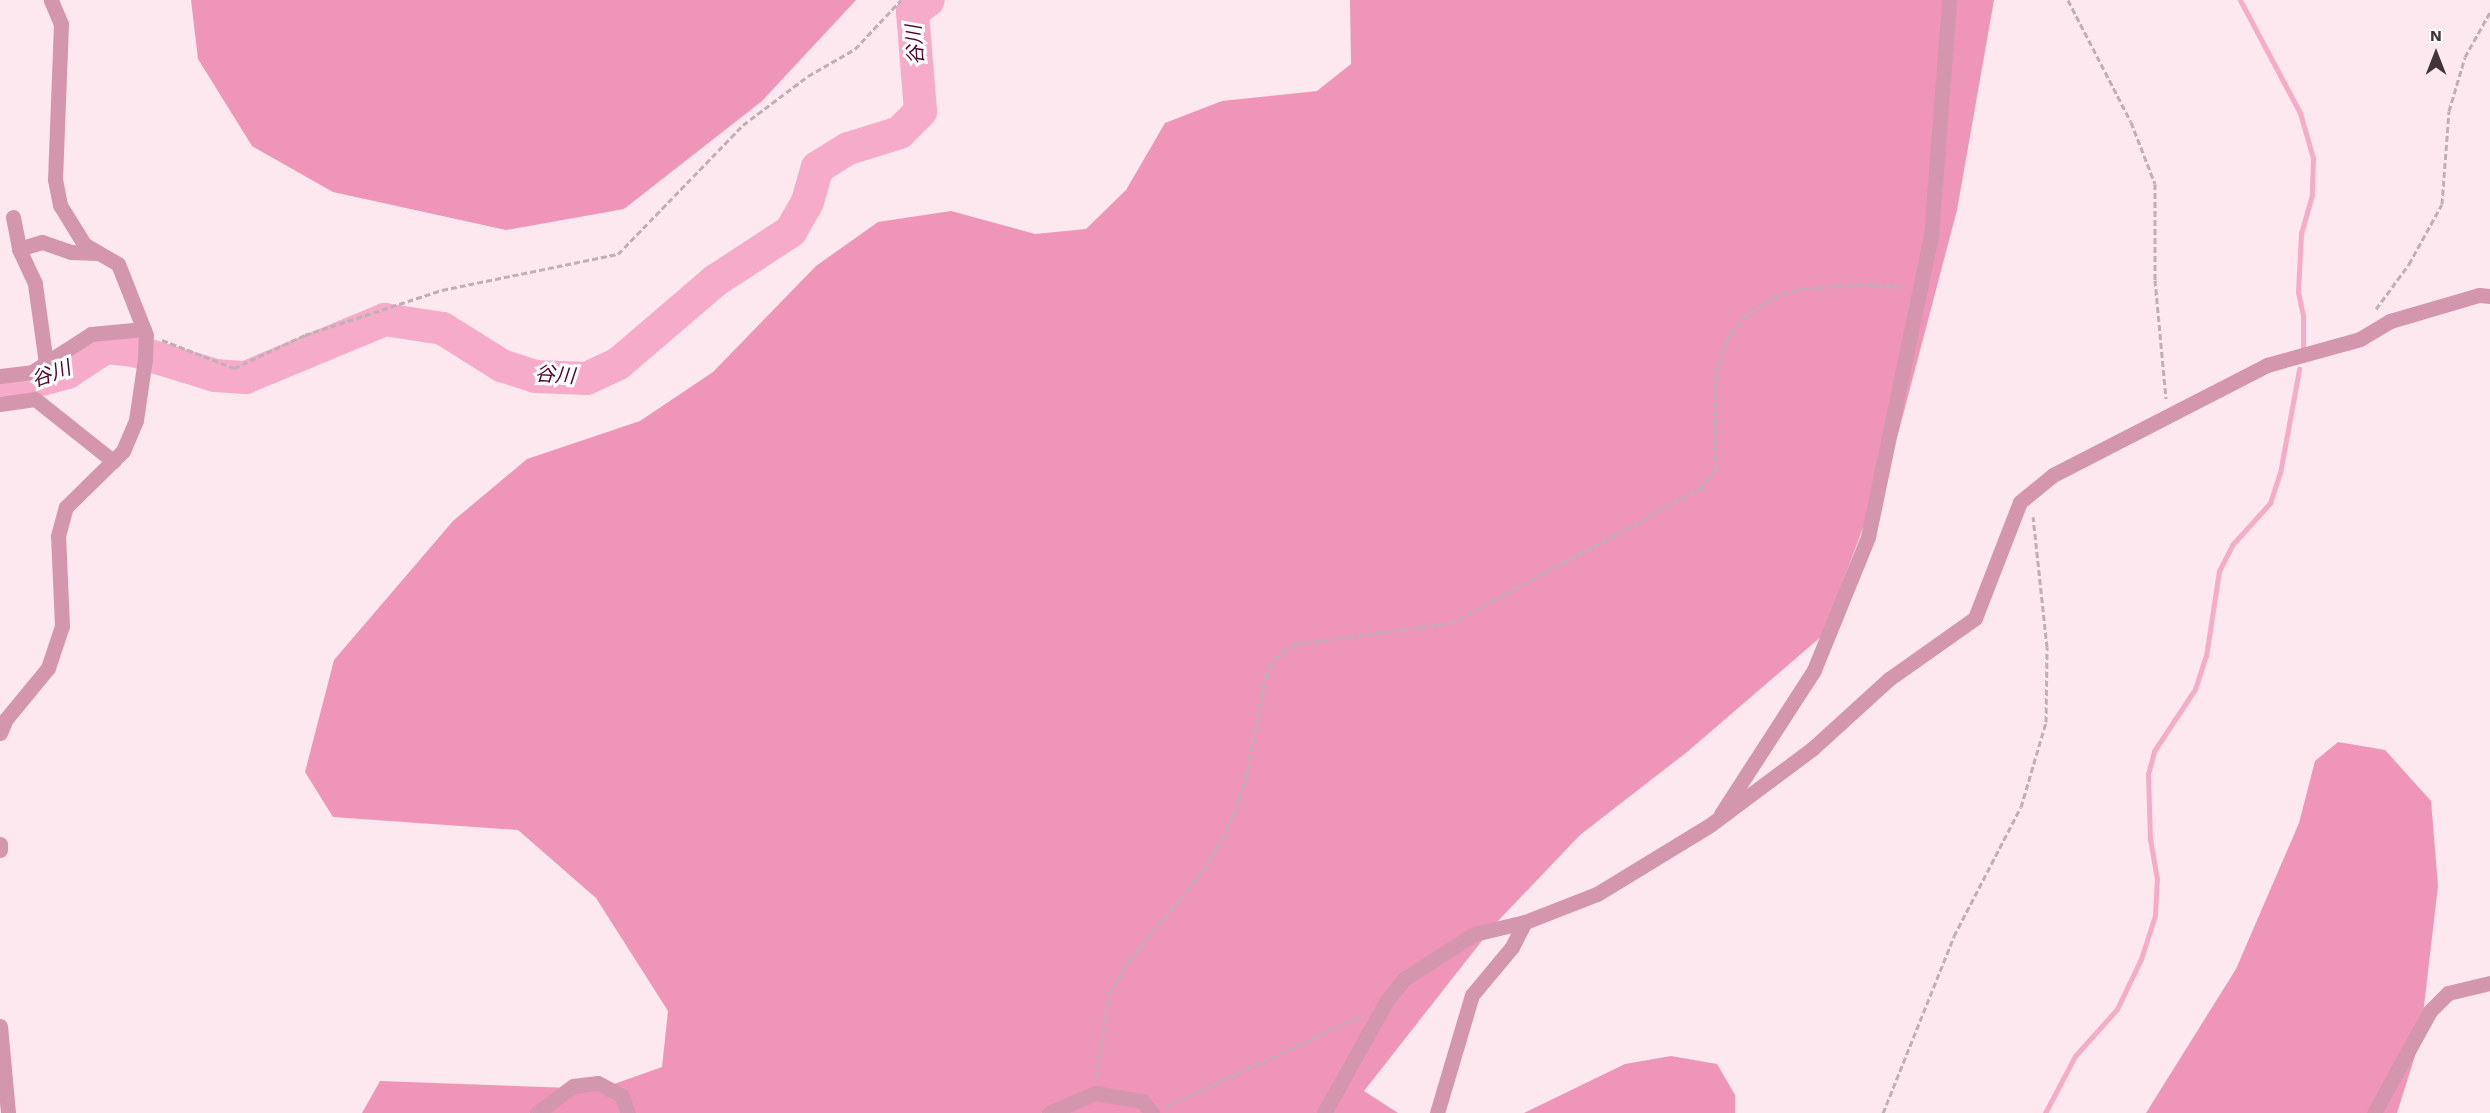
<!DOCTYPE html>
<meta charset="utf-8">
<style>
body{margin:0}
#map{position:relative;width:2490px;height:1113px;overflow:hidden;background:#fce8ee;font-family:"Work Sans","Noto Sans JP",sans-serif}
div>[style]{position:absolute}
.forest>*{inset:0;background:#ef95b8}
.stream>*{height:5px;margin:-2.5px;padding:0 2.5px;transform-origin:2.5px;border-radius:2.5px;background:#f6acc8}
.river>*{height:33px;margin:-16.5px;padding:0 16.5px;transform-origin:16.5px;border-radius:16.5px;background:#f6acc8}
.path>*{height:3px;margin-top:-1.5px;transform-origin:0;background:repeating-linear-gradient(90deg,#c0afb4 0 6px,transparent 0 9px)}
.minor>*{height:15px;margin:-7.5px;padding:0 7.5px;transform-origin:7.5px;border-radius:7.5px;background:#d496ad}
span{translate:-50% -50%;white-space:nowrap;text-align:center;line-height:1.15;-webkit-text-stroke:6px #fff;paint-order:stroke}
.water-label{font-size:20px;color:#53022e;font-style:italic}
.north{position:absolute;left:2406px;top:24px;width:60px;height:60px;-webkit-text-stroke:4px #fff;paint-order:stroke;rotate:0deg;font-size:16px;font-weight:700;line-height:24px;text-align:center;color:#403639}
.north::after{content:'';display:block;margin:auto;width:21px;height:27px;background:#403639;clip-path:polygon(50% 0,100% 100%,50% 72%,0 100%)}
</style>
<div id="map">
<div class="forest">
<i style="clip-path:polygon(191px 0,856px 0,762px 101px,624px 209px,506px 230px,333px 192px,252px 146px,198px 59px)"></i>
<i style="clip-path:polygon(1350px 0,1994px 0,1957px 210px,1898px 434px,1823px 635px,1687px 752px,1580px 835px,1495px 924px,1364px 1091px,1398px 1113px,362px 1113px,380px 1081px,600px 1089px,662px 1067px,668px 1011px,596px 898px,518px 830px,333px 817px,305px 772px,334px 660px,453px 521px,527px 459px,640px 421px,713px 372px,816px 266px,878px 222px,951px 211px,1035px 234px,1086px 229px,1126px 190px,1165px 123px,1222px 101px,1317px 91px,1351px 64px)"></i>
<i style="clip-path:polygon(2338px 742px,2385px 750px,2431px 801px,2438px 886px,2420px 1040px,2397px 1113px,2146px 1113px,2236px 969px,2299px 823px,2315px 761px)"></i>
<i style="clip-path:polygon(1671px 1056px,1717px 1064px,1735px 1095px,1735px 1113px,1524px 1113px,1625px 1064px)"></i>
</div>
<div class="stream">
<i style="left:2240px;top:0;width:128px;rotate:62deg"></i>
<i style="left:2300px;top:113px;width:47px;rotate:73.9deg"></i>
<i style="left:2313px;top:158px;width:37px;rotate:92deg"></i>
<i style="left:2312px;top:195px;width:40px;rotate:106deg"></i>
<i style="left:2301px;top:233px;width:59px;rotate:92.9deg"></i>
<i style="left:2298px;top:292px;width:24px;rotate:78deg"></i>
<i style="left:2303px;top:315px;width:35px;rotate:90deg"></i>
<i style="left:2045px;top:1113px;width:64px;rotate:-62.2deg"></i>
<i style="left:2075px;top:1056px;width:63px;rotate:-48.2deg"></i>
<i style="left:2117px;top:1009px;width:55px;rotate:-64.4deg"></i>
<i style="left:2141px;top:959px;width:46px;rotate:-72.3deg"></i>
<i style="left:2155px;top:915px;width:36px;rotate:-87deg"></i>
<i style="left:2157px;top:879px;width:41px;rotate:-99.9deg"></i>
<i style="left:2150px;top:839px;width:65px;rotate:-91.8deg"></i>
<i style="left:2148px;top:774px;width:24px;rotate:-75deg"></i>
<i style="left:2154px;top:751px;width:74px;rotate:-56.5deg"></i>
<i style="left:2195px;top:689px;width:35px;rotate:-72deg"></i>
<i style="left:2206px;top:656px;width:86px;rotate:-81.3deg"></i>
<i style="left:2219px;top:571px;width:29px;rotate:-63deg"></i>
<i style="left:2232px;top:545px;width:57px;rotate:-47.9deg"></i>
<i style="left:2270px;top:503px;width:32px;rotate:-72deg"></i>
<i style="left:2280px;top:473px;width:106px;rotate:-79.6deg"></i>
</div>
<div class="river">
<i style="left:0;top:390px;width:69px;rotate:-15deg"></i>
<i style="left:67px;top:372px;width:45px;rotate:-33.3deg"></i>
<i style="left:105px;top:347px;width:28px;rotate:6deg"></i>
<i style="left:133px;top:350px;width:86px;rotate:17deg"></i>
<i style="left:215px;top:375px;width:30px;rotate:4deg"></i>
<i style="left:245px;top:377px;width:151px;rotate:-22.6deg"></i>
<i style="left:384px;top:319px;width:59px;rotate:8.8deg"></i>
<i style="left:442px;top:328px;width:70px;rotate:32.1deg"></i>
<i style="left:501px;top:365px;width:36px;rotate:18deg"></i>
<i style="left:535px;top:376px;width:51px;rotate:2.2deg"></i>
<i style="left:586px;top:378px;width:35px;rotate:-25deg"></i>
<i style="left:618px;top:363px;width:128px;rotate:-40.6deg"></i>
<i style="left:715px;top:280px;width:90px;rotate:-33.2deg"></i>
<i style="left:790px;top:231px;width:34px;rotate:-60deg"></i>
<i style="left:807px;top:201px;width:35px;rotate:-74deg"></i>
<i style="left:817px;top:167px;width:36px;rotate:-32deg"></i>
<i style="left:848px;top:148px;width:53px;rotate:-17.4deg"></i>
<i style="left:899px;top:132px;width:30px;rotate:-45deg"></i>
<i style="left:920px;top:111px;width:100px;rotate:-94.6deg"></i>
<i style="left:912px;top:11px;width:19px;rotate:-35deg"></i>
</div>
<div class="path">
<i style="left:2068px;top:0;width:137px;rotate:62.7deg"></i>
<i style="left:2131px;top:122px;width:66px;rotate:68.8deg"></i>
<i style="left:2155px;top:184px;width:96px;rotate:90deg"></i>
<i style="left:2155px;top:280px;width:119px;rotate:84.7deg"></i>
<i style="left:2376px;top:309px;width:56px;rotate:-53.7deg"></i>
<i style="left:2409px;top:264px;width:68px;rotate:-61.2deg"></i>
<i style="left:2442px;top:204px;width:93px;rotate:-85.7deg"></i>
<i style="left:2449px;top:111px;width:56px;rotate:-73.5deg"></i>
<i style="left:2465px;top:57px;width:51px;rotate:-60.9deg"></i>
<i style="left:162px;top:340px;width:77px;rotate:21.3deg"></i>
<i style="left:234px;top:368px;width:78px;rotate:-24.9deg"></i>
<i style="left:305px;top:335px;width:144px;rotate:-18.2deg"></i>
<i style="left:442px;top:290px;width:180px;rotate:-11.6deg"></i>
<i style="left:618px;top:254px;width:180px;rotate:-45.9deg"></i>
<i style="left:743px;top:125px;width:81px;rotate:-37deg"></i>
<i style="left:808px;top:76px;width:54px;rotate:-29.9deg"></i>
<i style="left:855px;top:49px;width:67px;rotate:-46.8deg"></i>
<i style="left:1096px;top:1077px;width:83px;rotate:-81deg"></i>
<i style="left:1109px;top:995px;width:40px;rotate:-60.3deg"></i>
<i style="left:1129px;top:960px;width:117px;rotate:-50.2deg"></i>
<i style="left:1204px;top:870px;width:54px;rotate:-61deg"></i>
<i style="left:1230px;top:823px;width:48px;rotate:-70.4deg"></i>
<i style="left:1246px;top:778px;width:103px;rotate:-79.3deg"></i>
<i style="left:1265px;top:677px;width:21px;rotate:-62deg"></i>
<i style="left:1275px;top:658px;width:24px;rotate:-35deg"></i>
<i style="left:1295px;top:644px;width:157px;rotate:-7.7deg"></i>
<i style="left:1451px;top:623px;width:283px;rotate:-28.3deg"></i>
<i style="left:1700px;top:489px;width:24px;rotate:-52deg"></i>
<i style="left:1715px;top:470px;width:98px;rotate:-89.4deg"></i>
<i style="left:1716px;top:372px;width:33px;rotate:-72deg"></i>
<i style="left:1726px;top:341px;width:29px;rotate:-54deg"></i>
<i style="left:1743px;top:318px;width:37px;rotate:-34deg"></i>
<i style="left:1774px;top:297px;width:27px;rotate:-17deg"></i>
<i style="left:1800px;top:289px;width:58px;rotate:-4.9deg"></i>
<i style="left:1858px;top:284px;width:46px;rotate:3.7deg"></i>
<i style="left:1165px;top:1107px;width:213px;rotate:-25deg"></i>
<i style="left:1883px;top:1113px;width:191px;rotate:-68.1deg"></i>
<i style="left:1954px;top:936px;width:145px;rotate:-62.6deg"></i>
<i style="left:2021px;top:807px;width:89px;rotate:-73.6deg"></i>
<i style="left:2046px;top:722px;width:75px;rotate:-89.2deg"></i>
<i style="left:2047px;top:647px;width:131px;rotate:-96.1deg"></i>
</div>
<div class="minor">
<i style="left:13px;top:217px;width:33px;rotate:79deg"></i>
<i style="left:19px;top:249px;width:38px;rotate:65deg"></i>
<i style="left:35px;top:284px;width:80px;rotate:82.1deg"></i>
<i style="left:19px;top:249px;width:24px;rotate:-17deg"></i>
<i style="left:42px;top:242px;width:31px;rotate:19deg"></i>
<i style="left:71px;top:252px;width:26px;rotate:2deg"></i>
<i style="left:0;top:376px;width:32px;rotate:-7deg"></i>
<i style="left:32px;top:372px;width:70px;rotate:-32.8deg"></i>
<i style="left:91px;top:334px;width:53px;rotate:-5.4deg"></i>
<i style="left:0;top:404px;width:35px;rotate:-8deg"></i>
<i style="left:35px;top:399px;width:100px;rotate:38.5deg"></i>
<i style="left:0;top:733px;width:15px;rotate:-67deg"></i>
<i style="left:6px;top:719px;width:66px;rotate:-50.5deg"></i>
<i style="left:48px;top:668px;width:44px;rotate:-71.6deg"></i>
<i style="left:62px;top:626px;width:90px;rotate:-92.5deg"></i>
<i style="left:58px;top:536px;width:30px;rotate:-75deg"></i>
<i style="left:66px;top:507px;width:80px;rotate:-44.5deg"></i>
<i style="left:123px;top:451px;width:34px;rotate:-67deg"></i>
<i style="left:136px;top:420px;width:62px;rotate:-81.6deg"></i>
<i style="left:145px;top:359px;width:24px;rotate:-88deg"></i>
<i style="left:146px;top:335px;width:76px;rotate:-111.5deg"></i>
<i style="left:118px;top:264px;width:39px;rotate:-150deg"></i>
<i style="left:84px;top:244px;width:46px;rotate:-121.6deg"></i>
<i style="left:60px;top:205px;width:25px;rotate:-101deg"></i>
<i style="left:55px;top:180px;width:156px;rotate:-87.8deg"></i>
<i style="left:61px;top:24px;width:26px;rotate:-113deg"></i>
<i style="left:1721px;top:814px;width:171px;rotate:-57.1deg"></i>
<i style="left:1814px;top:670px;width:144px;rotate:-67.9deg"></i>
<i style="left:1868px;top:537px;width:308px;rotate:-78.2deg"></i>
<i style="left:1931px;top:236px;width:237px;rotate:-85.6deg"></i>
<i style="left:0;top:844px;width:6px;rotate:90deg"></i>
<i style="left:0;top:1026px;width:87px;rotate:84.7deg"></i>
<i style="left:537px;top:1113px;width:45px;rotate:-36.9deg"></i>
<i style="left:573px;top:1086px;width:25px;rotate:-7deg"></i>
<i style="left:598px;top:1083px;width:27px;rotate:28deg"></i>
<i style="left:622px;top:1096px;width:18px;rotate:71deg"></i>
<i style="left:1049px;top:1113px;width:50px;rotate:-23.5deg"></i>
<i style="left:1095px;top:1093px;width:48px;rotate:9.7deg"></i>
<i style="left:1142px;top:1101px;width:16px;rotate:50deg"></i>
<i style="left:1324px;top:1113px;width:129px;rotate:-60.9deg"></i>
<i style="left:1387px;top:1000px;width:27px;rotate:-51deg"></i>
<i style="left:1404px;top:979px;width:83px;rotate:-32.7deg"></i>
<i style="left:1474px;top:934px;width:52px;rotate:-13.2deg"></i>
<i style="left:1525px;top:922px;width:77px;rotate:-21.3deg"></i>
<i style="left:1597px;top:894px;width:132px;rotate:-31.4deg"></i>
<i style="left:1710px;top:825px;width:127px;rotate:-36.7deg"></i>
<i style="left:1812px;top:749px;width:104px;rotate:-42.3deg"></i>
<i style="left:1889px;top:679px;width:105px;rotate:-35.3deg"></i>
<i style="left:1975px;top:618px;width:124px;rotate:-68.8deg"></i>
<i style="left:2020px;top:502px;width:43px;rotate:-39.3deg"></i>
<i style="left:2053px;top:475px;width:241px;rotate:-27.2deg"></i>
<i style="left:2267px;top:365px;width:97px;rotate:-15.6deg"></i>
<i style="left:2360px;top:339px;width:35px;rotate:-31deg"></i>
<i style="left:2390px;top:321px;width:93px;rotate:-16.3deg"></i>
<i style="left:2479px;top:295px;width:11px;rotate:5deg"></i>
<i style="left:1437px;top:1113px;width:123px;rotate:-73.5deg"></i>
<i style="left:1472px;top:995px;width:62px;rotate:-50.2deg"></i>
<i style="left:1512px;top:947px;width:28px;rotate:-63deg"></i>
<i style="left:2374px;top:1113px;width:116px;rotate:-61.2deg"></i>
<i style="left:2430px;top:1011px;width:25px;rotate:-45deg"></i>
<i style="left:2448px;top:993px;width:43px;rotate:-13.4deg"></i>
</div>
<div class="water-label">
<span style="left:915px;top:45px;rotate:-94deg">谷川</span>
<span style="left:51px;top:374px;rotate:-20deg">谷川</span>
<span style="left:555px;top:375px;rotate:4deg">谷川</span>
</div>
<div class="north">N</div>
</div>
